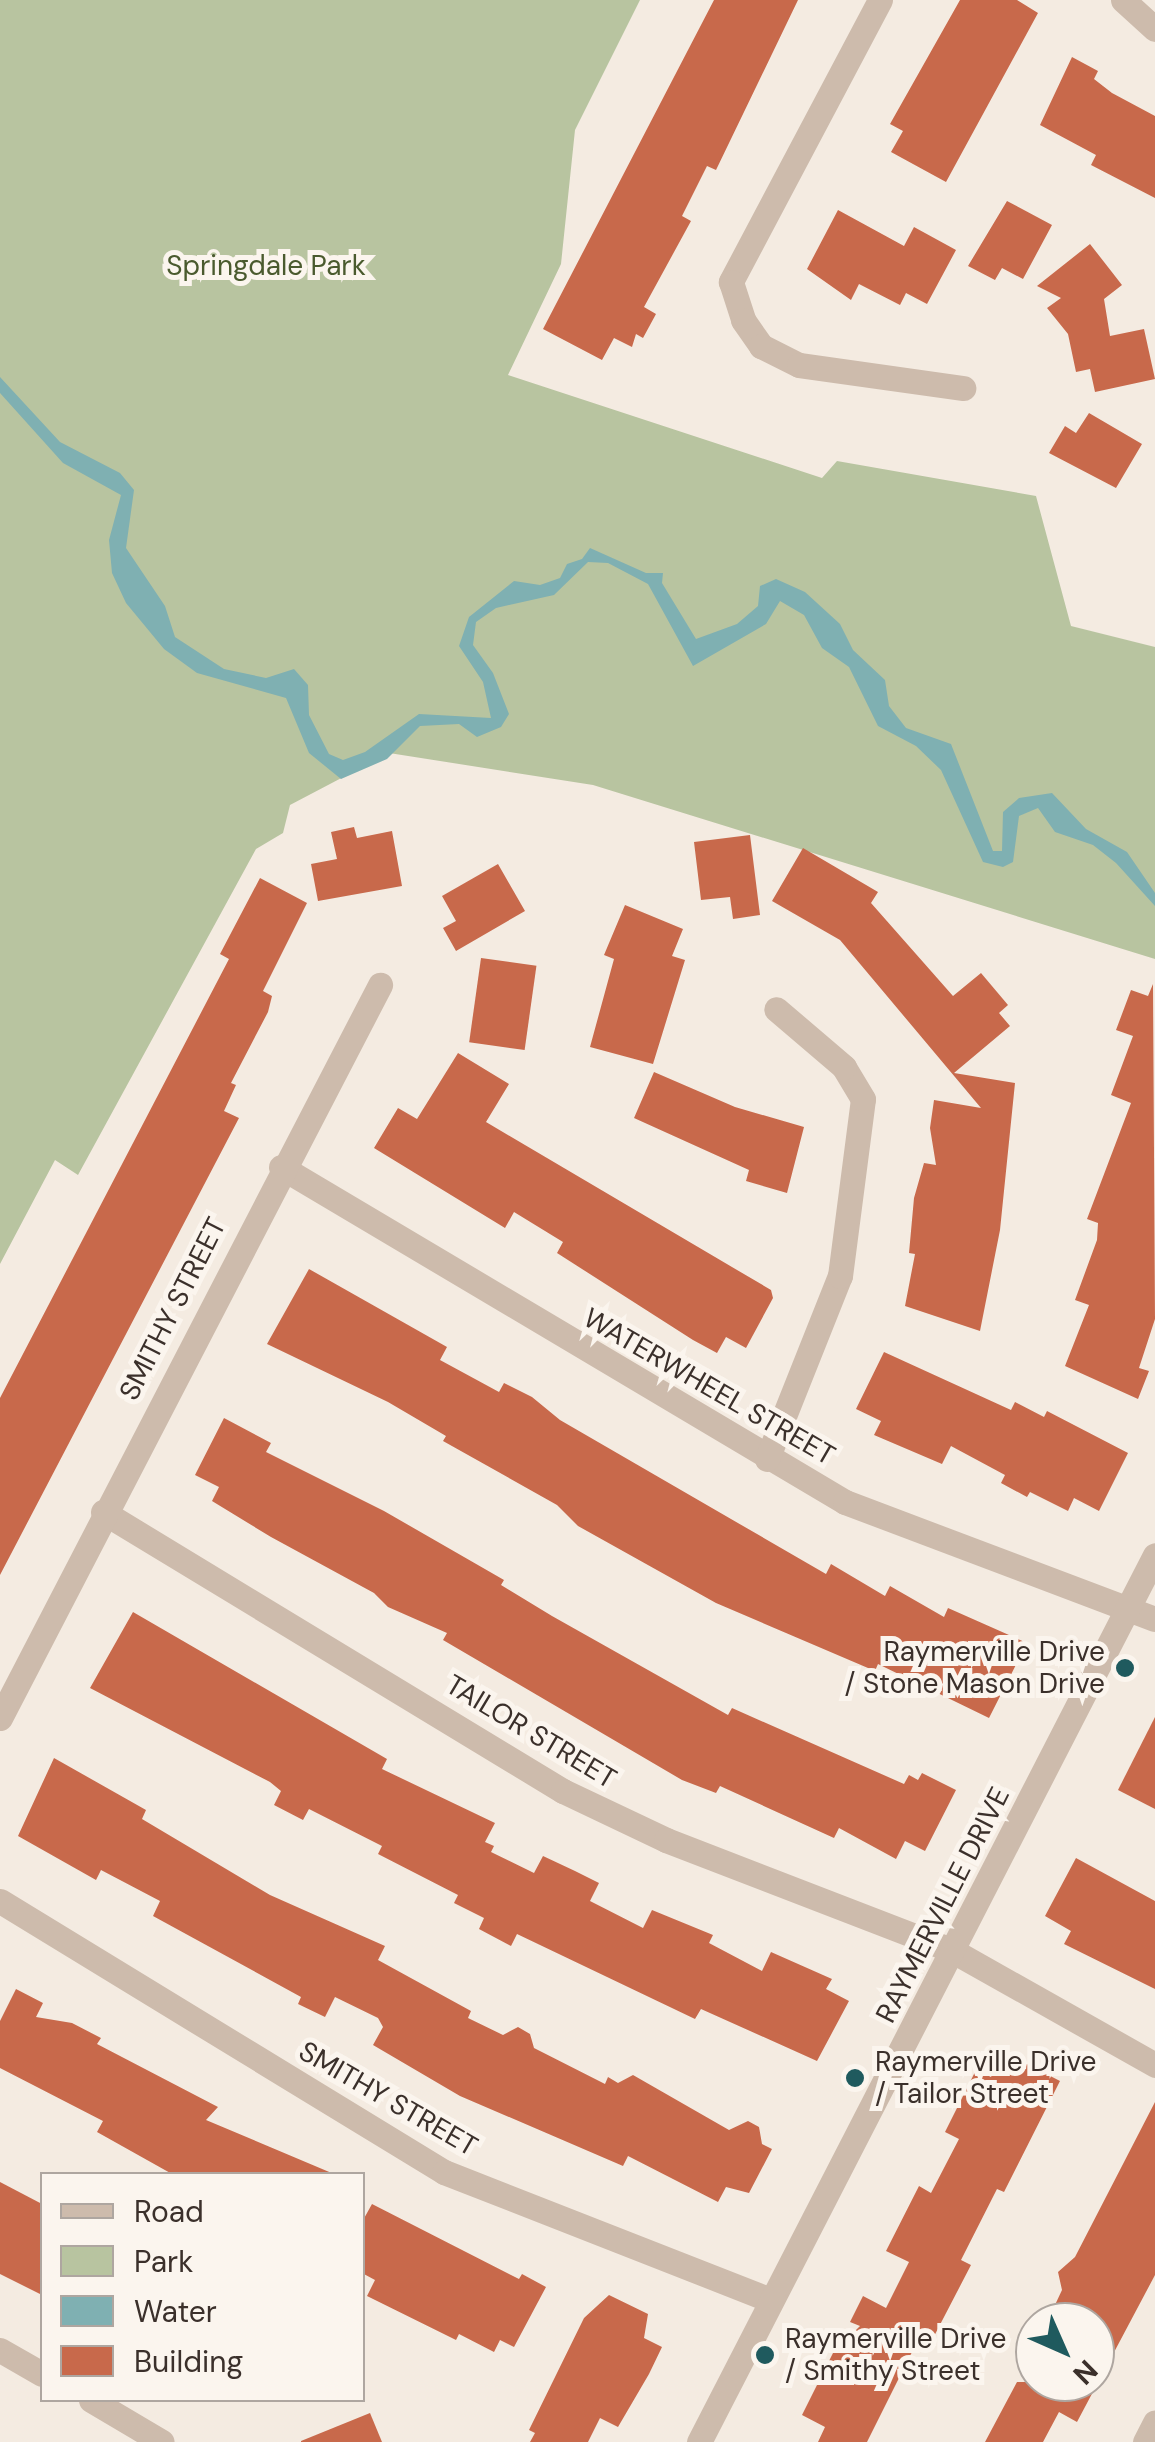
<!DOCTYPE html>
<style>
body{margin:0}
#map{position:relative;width:1155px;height:2442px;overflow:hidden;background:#f4ebe1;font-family:"DM Sans",sans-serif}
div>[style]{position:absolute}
.green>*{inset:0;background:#b8c4a0}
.water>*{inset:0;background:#7fb0b2}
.building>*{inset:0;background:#c8694b;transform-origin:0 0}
.minor>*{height:25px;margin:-12.5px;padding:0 12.5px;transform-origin:12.5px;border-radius:12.5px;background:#cdbbac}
.dots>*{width:28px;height:28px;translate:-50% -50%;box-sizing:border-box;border:5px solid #fbf5ee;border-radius:50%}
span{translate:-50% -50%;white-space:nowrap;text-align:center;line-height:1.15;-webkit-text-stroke:10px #fbf5ee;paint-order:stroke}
.park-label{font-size:28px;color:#4a5a2e}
.street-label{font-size:28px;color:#3b302b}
.poi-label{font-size:28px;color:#3b302b}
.right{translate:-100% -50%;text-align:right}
.left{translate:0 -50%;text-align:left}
.legend{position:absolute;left:40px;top:2172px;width:325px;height:230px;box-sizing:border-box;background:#fbf5ee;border:2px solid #aea6a0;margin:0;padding:12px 18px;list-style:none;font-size:30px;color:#3b302b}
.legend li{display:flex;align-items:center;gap:20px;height:50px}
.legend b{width:50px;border:2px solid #aea6a0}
.north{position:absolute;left:1015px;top:2302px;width:100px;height:100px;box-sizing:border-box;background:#fbf5ee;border:2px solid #aea6a0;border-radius:50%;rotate:135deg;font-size:28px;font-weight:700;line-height:40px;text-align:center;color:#3b302b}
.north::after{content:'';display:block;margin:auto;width:35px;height:45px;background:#1f5a5e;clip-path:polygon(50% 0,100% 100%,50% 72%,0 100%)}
</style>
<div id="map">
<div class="green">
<i style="clip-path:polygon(0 0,640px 0,575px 130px,561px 264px,508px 375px,822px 478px,837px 461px,1036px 496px,1071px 626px,1155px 647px,1155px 959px,593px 785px,389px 753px,290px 805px,283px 833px,256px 849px,78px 1175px,55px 1160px,0 1264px)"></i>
</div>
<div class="water">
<i style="clip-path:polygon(0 377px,60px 442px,120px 473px,134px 490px,126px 548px,165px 606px,175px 637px,224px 669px,266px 678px,294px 669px,308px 685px,309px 715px,329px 754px,343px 760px,365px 752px,419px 714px,491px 718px,483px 682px,459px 646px,469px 617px,514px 581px,540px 585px,560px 578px,567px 564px,582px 559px,590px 548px,646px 573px,663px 573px,662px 583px,696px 639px,737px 624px,758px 606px,760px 586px,776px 579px,805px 592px,840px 624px,853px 650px,885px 680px,889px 706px,906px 728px,951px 744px,993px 851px,1002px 851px,1003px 812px,1019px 798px,1052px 793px,1086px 829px,1127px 852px,1155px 893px,1155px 906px,1116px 863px,1093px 845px,1055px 832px,1038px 808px,1019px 816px,1013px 862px,1003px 867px,983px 862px,941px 770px,916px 746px,878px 726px,849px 667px,822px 648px,804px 615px,780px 601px,766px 624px,693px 666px,648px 584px,608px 563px,588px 562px,554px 595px,496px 608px,476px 622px,473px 645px,493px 673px,509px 714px,501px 727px,477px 737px,459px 724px,420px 726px,387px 759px,341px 779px,309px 753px,286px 698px,197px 673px,164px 649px,126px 603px,112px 573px,109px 540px,121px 495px,63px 463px,0 393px)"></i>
</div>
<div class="building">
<i style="clip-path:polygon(714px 0,798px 0,716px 170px,707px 166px,682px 216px,691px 221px,644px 307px,656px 314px,643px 338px,636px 334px,632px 347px,614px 338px,602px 360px,543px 329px)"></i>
<i style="clip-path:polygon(960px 0,1017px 0,1038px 13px,946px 182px,891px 152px,903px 131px,890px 124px)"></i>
<i style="clip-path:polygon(1072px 57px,1098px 71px,1094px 79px,1112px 93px,1155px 116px,1155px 198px,1091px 165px,1096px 155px,1040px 125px)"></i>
<i style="clip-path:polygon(1007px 201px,1052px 225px,1023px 279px,1002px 268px,995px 280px,968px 266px)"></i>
<i style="clip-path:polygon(838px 210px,904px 246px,914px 227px,956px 250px,927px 304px,906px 293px,900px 305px,859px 284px,851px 300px,807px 269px)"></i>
<i style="clip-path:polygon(1090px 244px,1122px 285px,1104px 299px,1110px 336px,1144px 329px,1155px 379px,1095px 392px,1090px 369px,1076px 372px,1068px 334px,1047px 308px,1061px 298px,1037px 286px)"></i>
<i style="clip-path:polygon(1089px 413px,1142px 444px,1116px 488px,1049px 453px,1065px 426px,1076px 433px)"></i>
<i style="clip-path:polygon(354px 827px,357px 838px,392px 831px,402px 886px,318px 901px,311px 864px,337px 859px,331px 832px)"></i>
<i style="clip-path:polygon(750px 835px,760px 915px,733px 919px,730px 897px,701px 900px,694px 842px)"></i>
<i style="clip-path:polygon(803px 848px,878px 892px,871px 903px,953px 996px,981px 973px,1008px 1005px,999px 1013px,1010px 1026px,954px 1073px,1015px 1083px,1000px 1230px,980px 1331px,905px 1306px,915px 1254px,909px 1253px,914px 1198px,924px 1163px,936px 1165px,930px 1128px,934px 1100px,981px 1108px,840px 940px,772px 901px)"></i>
<i style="clip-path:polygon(498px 864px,525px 911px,456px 951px,443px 928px,456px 921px,442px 896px)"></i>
<i style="clip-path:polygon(260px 878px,307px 903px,263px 991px,272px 996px,268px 1012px,231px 1083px,236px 1085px,224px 1111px,239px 1118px,0 1575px,0 1398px,229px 959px,220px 954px)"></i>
<i style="clip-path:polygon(625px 905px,683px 929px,672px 956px,685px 960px,653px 1064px,590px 1047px,614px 959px,604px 955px)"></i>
<i style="left:481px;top:958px;width:56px;height:85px;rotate:8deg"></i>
<i style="clip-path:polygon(1153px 984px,1155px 1319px,1139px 1368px,1149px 1371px,1138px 1399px,1065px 1366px,1089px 1305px,1075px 1300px,1097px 1240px,1098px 1223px,1087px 1219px,1131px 1103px,1111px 1095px,1133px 1036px,1116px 1030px,1131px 990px,1148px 996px)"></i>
<i style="clip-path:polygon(458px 1053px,509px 1084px,486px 1122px,771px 1290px,773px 1298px,746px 1348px,726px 1337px,717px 1353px,693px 1340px,557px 1253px,563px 1242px,514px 1212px,505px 1228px,374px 1148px,398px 1108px,417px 1119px)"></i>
<i style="clip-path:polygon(654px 1072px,735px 1107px,804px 1127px,787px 1193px,746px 1181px,749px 1170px,634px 1118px)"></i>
<i style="clip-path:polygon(309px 1269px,447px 1347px,440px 1360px,499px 1392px,504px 1383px,532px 1397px,560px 1420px,826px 1574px,831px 1564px,885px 1596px,890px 1586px,944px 1617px,948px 1608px,1027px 1643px,989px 1718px,878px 1664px,875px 1671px,716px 1603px,578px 1526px,557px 1505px,443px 1441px,446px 1436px,388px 1402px,267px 1344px)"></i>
<i style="clip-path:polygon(884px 1352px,1011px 1410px,1015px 1402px,1044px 1417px,1047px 1411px,1128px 1453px,1099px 1511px,1074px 1498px,1068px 1511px,1030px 1492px,1027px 1497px,1001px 1483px,1005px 1475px,951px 1446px,942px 1464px,874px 1435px,881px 1421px,856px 1409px)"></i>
<i style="clip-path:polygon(224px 1418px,271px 1443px,266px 1452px,384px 1511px,504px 1580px,501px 1585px,552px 1616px,728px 1715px,732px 1708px,904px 1784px,909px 1775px,918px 1780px,922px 1773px,956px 1790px,925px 1851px,905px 1841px,896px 1859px,839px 1828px,834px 1838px,720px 1786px,716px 1793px,682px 1780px,443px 1640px,447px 1633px,388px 1607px,374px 1593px,271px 1537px,212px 1501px,219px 1487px,195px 1475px)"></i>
<i style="clip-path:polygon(133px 1612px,387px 1759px,382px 1769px,495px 1823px,485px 1842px,494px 1846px,491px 1852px,534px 1873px,543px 1856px,575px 1871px,599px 1883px,590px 1901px,643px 1928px,652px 1910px,713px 1935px,709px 1943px,762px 1971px,771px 1952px,832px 1979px,826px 1989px,849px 2001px,817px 2061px,701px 2009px,695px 2019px,517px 1934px,511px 1946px,479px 1929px,484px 1918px,454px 1903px,458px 1895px,378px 1854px,382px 1846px,309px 1809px,303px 1820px,274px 1805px,281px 1791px,270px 1782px,90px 1688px)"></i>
<i style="clip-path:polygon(1155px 1717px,1155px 1809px,1118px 1790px)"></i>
<i style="clip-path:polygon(54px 1758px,146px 1810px,142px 1819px,270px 1895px,385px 1946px,378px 1960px,471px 2011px,468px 2018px,503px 2035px,518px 2027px,530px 2034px,534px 2048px,605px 2084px,608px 2077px,618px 2083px,633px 2075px,729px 2130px,748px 2121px,759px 2127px,762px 2144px,772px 2149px,749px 2193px,726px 2187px,718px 2202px,628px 2156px,623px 2166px,460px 2096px,373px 2045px,383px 2027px,378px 2018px,335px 1997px,325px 2017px,298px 2004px,301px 1997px,153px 1916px,160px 1901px,101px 1870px,96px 1880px,18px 1836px)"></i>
<i style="clip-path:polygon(1076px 1858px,1155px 1901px,1155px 1989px,1064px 1944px,1071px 1931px,1045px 1916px)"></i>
<i style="clip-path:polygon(16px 1989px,43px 2003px,36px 2017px,72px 2023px,101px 2038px,97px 2044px,218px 2107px,206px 2120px,334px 2174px,172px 2174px,97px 2132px,103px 2121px,0 2068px,0 2021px)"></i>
<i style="clip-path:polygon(1003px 2052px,1060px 2081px,1004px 2192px,997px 2189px,961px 2260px,971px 2265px,930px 2344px,919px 2338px,867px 2442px,818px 2442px,825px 2427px,802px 2415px,833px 2353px,860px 2326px,850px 2322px,863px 2296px,886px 2308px,909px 2262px,886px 2251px,919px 2186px,931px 2193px,959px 2139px,945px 2132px,976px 2070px,991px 2077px)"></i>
<i style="clip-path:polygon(1155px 2102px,1155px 2275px,1077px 2422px,1059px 2412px,1043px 2442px,985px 2442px,1017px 2382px,1095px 2382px,1095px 2322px,1047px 2322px,1062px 2290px,1058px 2272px,1075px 2257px)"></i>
<i style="clip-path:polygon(0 2182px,42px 2204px,42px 2295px,0 2274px)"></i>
<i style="clip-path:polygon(372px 2204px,519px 2279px,522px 2274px,546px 2287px,514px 2347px,500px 2340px,494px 2352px,459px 2334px,456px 2340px,367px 2296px,375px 2280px,362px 2273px,362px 2222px)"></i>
<i style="clip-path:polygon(609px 2295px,648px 2314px,644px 2338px,662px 2347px,649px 2374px,618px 2427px,600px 2418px,588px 2442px,530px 2442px,535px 2433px,529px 2430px,584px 2318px)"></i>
<i style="clip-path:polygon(370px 2413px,382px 2442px,301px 2442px,301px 2441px)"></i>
</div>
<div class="minor">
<i style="left:880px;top:0;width:319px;rotate:117.9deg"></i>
<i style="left:731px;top:282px;width:40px;rotate:72deg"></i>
<i style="left:743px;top:320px;width:32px;rotate:55deg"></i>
<i style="left:761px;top:346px;width:42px;rotate:26.6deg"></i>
<i style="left:799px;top:365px;width:166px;rotate:8deg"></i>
<i style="left:1123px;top:0;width:43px;rotate:42.2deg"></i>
<i style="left:281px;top:1167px;width:656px;rotate:30.71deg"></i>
<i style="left:845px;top:1502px;width:331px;rotate:20.7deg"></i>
<i style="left:767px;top:1459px;width:197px;rotate:-68.3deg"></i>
<i style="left:840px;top:1276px;width:178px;rotate:-82.6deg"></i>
<i style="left:863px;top:1099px;width:37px;rotate:-121deg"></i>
<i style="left:844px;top:1067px;width:89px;rotate:-139.5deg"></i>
<i style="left:103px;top:1512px;width:538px;rotate:31.24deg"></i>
<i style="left:563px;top:1791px;width:114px;rotate:25.4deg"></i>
<i style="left:666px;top:1840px;width:308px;rotate:21.1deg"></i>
<i style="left:953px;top:1951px;width:232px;rotate:29.4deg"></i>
<i style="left:0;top:1718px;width:826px;rotate:-62.6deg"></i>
<i style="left:0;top:1901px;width:520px;rotate:31.4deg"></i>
<i style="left:444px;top:2172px;width:351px;rotate:21.4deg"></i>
<i style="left:0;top:2350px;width:48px;rotate:29.7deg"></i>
<i style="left:91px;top:2400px;width:82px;rotate:30.6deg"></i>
<i style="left:699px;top:2442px;width:997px;rotate:-62.79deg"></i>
<i style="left:1145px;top:2442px;width:22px;rotate:-63deg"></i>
</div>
<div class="dots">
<i style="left:1125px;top:1668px;background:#1f5a5e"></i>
<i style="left:855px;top:2078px;background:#1f5a5e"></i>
<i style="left:765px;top:2355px;background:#1f5a5e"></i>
</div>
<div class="park-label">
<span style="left:266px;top:266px">Springdale Park</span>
</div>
<div class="street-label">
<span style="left:173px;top:1309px;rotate:-63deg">SMITHY STREET</span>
<span style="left:709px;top:1387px;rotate:30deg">WATERWHEEL STREET</span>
<span style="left:531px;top:1732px;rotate:31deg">TAILOR STREET</span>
<span style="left:943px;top:1905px;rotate:-63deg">RAYMERVILLE DRIVE</span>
<span style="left:388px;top:2099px;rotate:30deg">SMITHY STREET</span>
</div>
<div class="poi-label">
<span class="right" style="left:1105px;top:1668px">Raymerville Drive<br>/ Stone Mason Drive</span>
<span class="left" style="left:875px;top:2078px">Raymerville Drive<br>/ Tailor Street</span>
<span class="left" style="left:785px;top:2355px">Raymerville Drive<br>/ Smithy Street</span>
</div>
<ul class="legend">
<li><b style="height:12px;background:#cdbbac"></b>Road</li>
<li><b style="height:28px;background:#b8c4a0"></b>Park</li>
<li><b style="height:28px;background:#7fb0b2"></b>Water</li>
<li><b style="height:28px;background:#c8694b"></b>Building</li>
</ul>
<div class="north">N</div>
</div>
